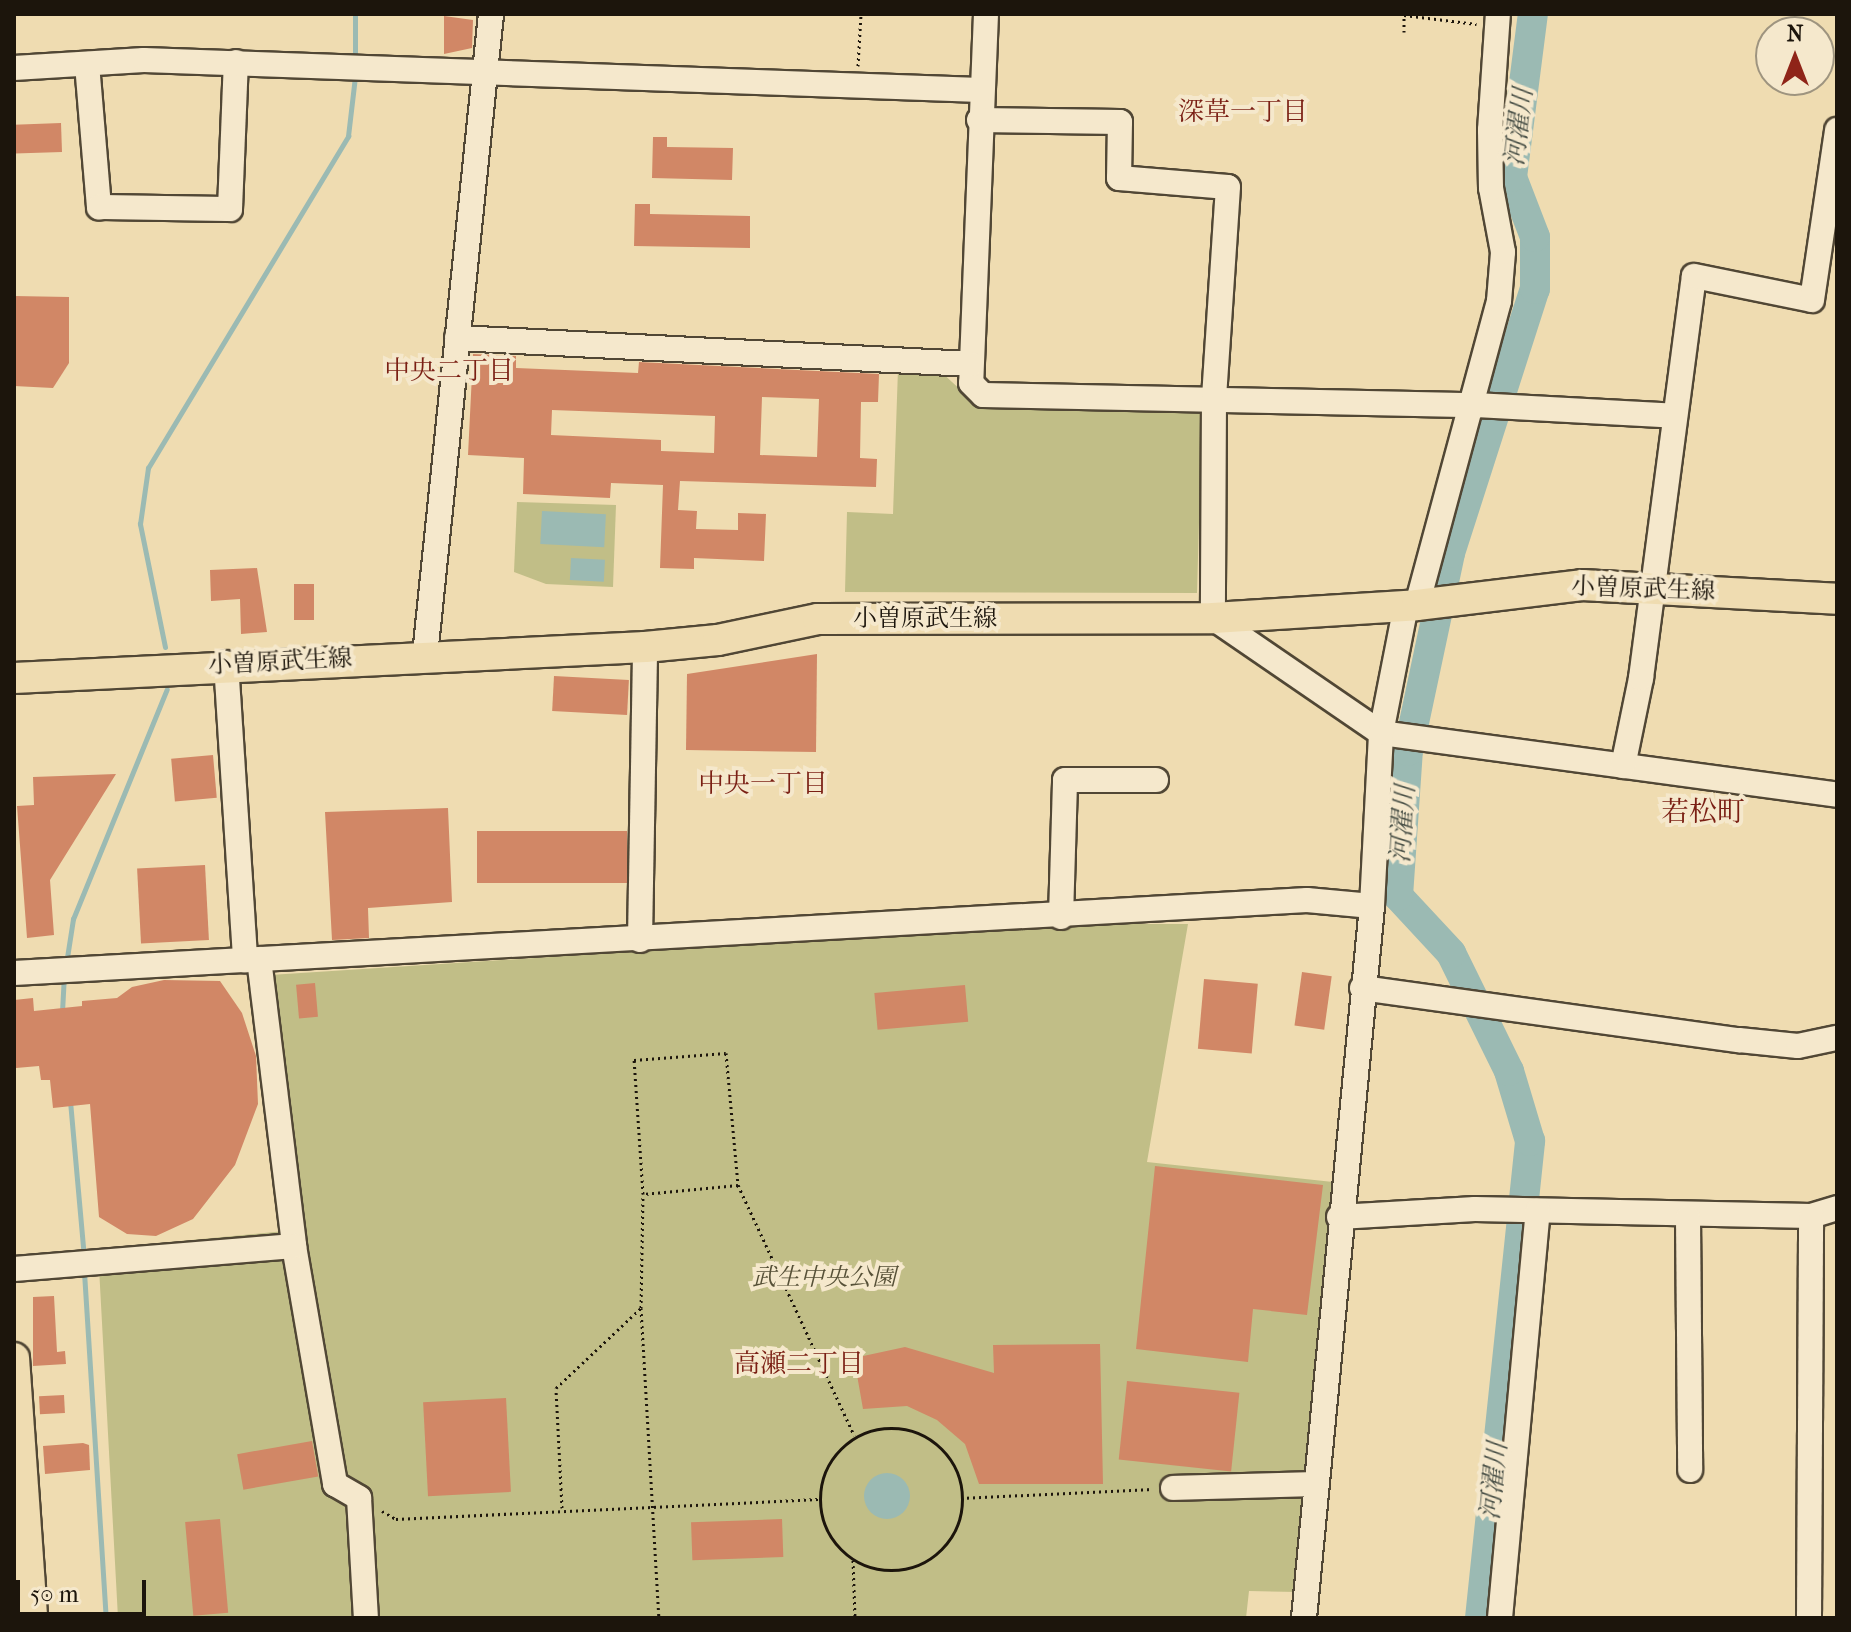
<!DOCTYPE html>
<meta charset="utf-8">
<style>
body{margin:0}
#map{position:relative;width:1851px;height:1632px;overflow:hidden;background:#efdcb1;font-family:"IM FELL French Canon","Noto Serif JP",serif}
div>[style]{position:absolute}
.green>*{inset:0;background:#c1be87}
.water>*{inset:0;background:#9bbab3;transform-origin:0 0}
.round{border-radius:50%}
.stream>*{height:5px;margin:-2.5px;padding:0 2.5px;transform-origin:2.5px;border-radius:2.5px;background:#9bbab3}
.river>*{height:30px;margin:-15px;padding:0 15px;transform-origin:15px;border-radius:15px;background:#9bbab3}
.building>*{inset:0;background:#d18766;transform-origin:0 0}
.path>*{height:3px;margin-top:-1.5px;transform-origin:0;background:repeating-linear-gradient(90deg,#1c150c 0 2px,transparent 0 6px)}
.path>.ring{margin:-1.5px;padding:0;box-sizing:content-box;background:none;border:3px solid #1c150c;border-radius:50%}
.roads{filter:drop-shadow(2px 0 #514735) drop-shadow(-2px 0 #514735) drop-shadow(0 2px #514735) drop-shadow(0 -2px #514735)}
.minor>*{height:24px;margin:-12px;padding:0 12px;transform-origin:12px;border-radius:12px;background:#f5e8cc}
.major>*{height:30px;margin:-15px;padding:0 15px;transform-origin:15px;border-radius:15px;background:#efdcb1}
span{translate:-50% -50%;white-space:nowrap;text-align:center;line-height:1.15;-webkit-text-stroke:8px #f5e8cc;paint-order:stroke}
.street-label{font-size:24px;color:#1c150c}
.park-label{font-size:24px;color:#565037;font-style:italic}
.neighbourhood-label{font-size:26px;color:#7a1f14}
.water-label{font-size:26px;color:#484f46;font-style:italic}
.quarter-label{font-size:28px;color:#7a1f14}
.frame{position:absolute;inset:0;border:16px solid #1c150c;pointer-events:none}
.north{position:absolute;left:1755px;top:16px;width:80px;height:80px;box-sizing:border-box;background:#f5e8cc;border:2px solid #9e947f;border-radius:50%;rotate:0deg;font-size:22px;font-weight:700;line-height:32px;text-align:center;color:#1c150c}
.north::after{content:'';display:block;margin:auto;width:28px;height:36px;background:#8f2418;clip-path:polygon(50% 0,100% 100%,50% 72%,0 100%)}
.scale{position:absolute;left:16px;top:1580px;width:130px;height:36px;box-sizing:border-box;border:4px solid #1c150c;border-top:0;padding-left:10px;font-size:24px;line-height:28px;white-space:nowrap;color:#1c150c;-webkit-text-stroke:6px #f5e8cc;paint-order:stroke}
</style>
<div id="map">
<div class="green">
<i style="clip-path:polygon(898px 369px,940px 371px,976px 404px,1194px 407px,1202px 416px,1197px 593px,845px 592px,847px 512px,893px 514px)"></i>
<i style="clip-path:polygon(517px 502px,616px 505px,613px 587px,546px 584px,514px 572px)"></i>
<i style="clip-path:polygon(1066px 924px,1188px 924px,1147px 1162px,1333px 1182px,1298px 1592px,1249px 1591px,1246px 1618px,118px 1618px,98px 1249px,305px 1229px,270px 975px)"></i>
</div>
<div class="water">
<i style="left:542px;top:511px;width:64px;height:33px;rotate:3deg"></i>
<i style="left:571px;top:558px;width:34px;height:22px;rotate:3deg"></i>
<i class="round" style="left:864px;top:1473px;width:46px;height:46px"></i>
</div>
<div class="stream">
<i style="left:355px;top:62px;width:48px;rotate:-90deg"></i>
<i style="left:165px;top:647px;width:126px;rotate:-101.5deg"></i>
<i style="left:140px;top:524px;width:57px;rotate:-81.9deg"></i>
<i style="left:148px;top:468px;width:388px;rotate:-58.9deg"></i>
<i style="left:348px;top:136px;width:60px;rotate:-83.3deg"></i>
<i style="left:66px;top:964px;width:46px;rotate:-81.2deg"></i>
<i style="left:73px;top:919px;width:248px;rotate:-67.8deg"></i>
<i style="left:62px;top:1012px;width:34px;rotate:-87deg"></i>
<i style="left:70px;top:1101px;width:158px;rotate:84.9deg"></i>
<i style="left:84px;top:1272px;width:347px;rotate:86.4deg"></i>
</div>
<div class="river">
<i style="left:1480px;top:1618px;width:480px;rotate:-84deg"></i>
<i style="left:1530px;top:1141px;width:73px;rotate:-106.7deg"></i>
<i style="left:1509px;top:1071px;width:131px;rotate:-116.2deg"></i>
<i style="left:1451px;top:953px;width:78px;rotate:-132.9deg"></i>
<i style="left:1398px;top:896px;width:145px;rotate:-86.1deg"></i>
<i style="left:1408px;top:751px;width:202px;rotate:-78deg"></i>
<i style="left:1450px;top:553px;width:277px;rotate:-72.2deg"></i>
<i style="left:1535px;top:289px;width:52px;rotate:-90deg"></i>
<i style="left:1535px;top:237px;width:64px;rotate:-111deg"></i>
<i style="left:1512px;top:177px;width:164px;rotate:-82.7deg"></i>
</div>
<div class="building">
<i style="clip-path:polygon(444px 16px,473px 20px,472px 48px,444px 54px)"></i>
<i style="left:61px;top:123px;width:29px;height:47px;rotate:88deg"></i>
<i style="clip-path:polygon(653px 137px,667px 137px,667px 147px,733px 148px,732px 180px,652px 178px)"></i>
<i style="clip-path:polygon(635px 204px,650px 204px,650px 214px,750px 216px,750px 248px,634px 246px)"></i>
<i style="clip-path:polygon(14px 296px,69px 297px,69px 363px,53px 388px,14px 386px)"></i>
<i style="clip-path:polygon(evenodd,473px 354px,516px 356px,516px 368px,638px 373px,639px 362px,879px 374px,878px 402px,861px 402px,860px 458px,877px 459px,876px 487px,680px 481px,678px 510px,697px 511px,696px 529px,738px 530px,738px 513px,766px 514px,764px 561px,694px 558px,694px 569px,660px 568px,663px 485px,611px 483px,610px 498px,523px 494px,524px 458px,468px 455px,473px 354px,762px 397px,819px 399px,817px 457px,760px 455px,762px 397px,473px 354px,552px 410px,715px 416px,714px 453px,661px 451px,661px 440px,551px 435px,552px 410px)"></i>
<i style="clip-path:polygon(257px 568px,267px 632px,241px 634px,240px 599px,211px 601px,210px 570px)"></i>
<i style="left:294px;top:584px;width:20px;height:36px"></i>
<i style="clip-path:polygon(817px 654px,816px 752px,686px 750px,687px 674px)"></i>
<i style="left:554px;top:676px;width:75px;height:35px;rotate:3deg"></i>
<i style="left:213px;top:755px;width:43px;height:42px;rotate:85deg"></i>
<i style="clip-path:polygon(116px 774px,50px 880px,54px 935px,27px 938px,17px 806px,34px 805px,33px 777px)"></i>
<i style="clip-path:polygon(448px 808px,452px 902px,368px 908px,369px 938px,332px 940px,325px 812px)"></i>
<i style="left:477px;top:831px;width:150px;height:52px"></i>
<i style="left:205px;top:865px;width:75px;height:68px;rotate:87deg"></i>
<i style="left:1302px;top:972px;width:30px;height:54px;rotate:8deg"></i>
<i style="left:1204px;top:979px;width:54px;height:70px;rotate:5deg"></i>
<i style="clip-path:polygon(164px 980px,220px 981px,242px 1013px,256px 1056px,258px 1104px,235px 1165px,193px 1219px,156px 1236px,127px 1234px,99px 1217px,90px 1104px,53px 1108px,50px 1080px,41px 1080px,39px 1066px,16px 1068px,14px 1000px,33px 998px,34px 1011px,82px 1006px,82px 1001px,117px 998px,132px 987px)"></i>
<i style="left:315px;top:983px;width:34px;height:19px;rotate:85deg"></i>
<i style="left:965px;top:985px;width:37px;height:91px;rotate:85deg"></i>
<i style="clip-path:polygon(1155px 1166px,1323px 1185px,1307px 1315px,1253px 1309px,1248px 1362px,1136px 1349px)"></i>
<i style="clip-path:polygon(54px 1296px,57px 1352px,65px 1351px,66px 1364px,33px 1366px,33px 1297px)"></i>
<i style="clip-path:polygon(1100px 1344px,1103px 1484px,979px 1484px,965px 1444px,937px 1420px,907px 1406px,863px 1409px,854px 1358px,905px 1347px,994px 1373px,993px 1345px)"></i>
<i style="left:1127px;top:1381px;width:113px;height:79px;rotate:6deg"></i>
<i style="left:64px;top:1395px;width:18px;height:25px;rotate:87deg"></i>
<i style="left:506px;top:1398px;width:94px;height:83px;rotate:87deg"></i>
<i style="left:312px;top:1441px;width:36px;height:76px;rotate:80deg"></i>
<i style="clip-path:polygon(83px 1443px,89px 1445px,90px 1470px,45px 1474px,43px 1446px)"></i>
<i style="left:220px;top:1519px;width:94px;height:35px;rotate:85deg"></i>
<i style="left:782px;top:1519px;width:38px;height:91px;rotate:88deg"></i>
</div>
<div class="path">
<i style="left:1404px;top:15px;width:73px;rotate:7.1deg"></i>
<i style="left:1404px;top:32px;width:18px;rotate:-90deg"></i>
<i style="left:858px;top:66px;width:52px;rotate:-86.7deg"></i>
<i style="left:738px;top:1185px;width:95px;rotate:174.6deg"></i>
<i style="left:643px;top:1194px;width:134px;rotate:-93.8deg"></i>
<i style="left:634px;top:1060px;width:92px;rotate:-4.4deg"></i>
<i style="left:726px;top:1053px;width:133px;rotate:84.8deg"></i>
<i style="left:738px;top:1185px;width:276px;rotate:65.1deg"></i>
<i style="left:641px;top:1308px;width:311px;rotate:86.7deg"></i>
<i class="ring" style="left:820px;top:1428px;width:139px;height:139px"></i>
<i style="left:961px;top:1498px;width:192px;rotate:-2.7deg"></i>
<i style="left:562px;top:1508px;width:120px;rotate:-92.9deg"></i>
<i style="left:556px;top:1388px;width:117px;rotate:-43.3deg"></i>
<i style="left:641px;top:1308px;width:114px;rotate:-89deg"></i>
<i style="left:382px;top:1511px;width:16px;rotate:30deg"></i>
<i style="left:396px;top:1519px;width:423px;rotate:-2.7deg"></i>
<i style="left:853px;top:1560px;width:58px;rotate:88deg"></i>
</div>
<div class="roads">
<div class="minor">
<i style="left:986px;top:14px;width:369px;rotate:92.3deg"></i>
<i style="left:971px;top:383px;width:17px;rotate:45deg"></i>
<i style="left:983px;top:395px;width:492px;rotate:1.2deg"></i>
<i style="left:1475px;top:405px;width:200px;rotate:3.1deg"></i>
<i style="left:87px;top:64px;width:144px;rotate:85.2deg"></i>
<i style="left:99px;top:207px;width:131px;rotate:0.9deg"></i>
<i style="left:230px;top:209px;width:147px;rotate:-87.7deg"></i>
<i style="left:14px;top:68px;width:130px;rotate:-3.5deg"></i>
<i style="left:144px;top:60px;width:837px;rotate:2.06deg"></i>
<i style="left:979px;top:120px;width:141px;rotate:0.8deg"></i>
<i style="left:1120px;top:122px;width:56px;rotate:91deg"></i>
<i style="left:1119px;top:178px;width:109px;rotate:4.7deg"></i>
<i style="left:1228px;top:187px;width:212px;rotate:93.8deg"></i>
<i style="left:1214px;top:399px;width:219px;rotate:90.3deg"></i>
<i style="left:1213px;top:618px;width:204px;rotate:34.4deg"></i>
<i style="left:1381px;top:733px;width:460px;rotate:7.7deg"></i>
<i style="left:457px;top:338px;width:515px;rotate:2.9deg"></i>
<i style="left:1417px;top:605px;width:315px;rotate:-74.9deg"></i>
<i style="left:1499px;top:301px;width:49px;rotate:-85.3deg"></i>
<i style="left:1503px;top:252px;width:65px;rotate:-100.6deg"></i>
<i style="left:1491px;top:188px;width:58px;rotate:-91deg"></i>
<i style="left:1490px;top:130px;width:116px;rotate:-86.1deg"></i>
<i style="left:425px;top:655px;width:644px;rotate:-84.12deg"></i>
<i style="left:226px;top:663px;width:298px;rotate:86.3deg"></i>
<i style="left:1623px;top:766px;width:90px;rotate:-78.4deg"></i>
<i style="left:1641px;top:678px;width:405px;rotate:-82.5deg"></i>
<i style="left:1694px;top:276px;width:120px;rotate:11.5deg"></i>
<i style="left:1812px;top:300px;width:172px;rotate:-81.6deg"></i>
<i style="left:1061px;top:917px;width:137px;rotate:-88.3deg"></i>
<i style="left:1065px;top:780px;width:91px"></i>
<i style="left:640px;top:940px;width:293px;rotate:-89deg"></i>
<i style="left:259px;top:959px;width:289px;rotate:83deg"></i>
<i style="left:294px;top:1246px;width:242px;rotate:80.2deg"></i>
<i style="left:335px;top:1484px;width:28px;rotate:30deg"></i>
<i style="left:359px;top:1498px;width:120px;rotate:86.7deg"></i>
<i style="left:14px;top:973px;width:1295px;rotate:-3.23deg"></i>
<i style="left:1307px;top:900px;width:65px;rotate:5.3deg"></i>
<i style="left:1362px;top:988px;width:381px;rotate:7.9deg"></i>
<i style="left:1739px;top:1040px;width:59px;rotate:5.8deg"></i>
<i style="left:1798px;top:1046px;width:40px;rotate:-12deg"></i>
<i style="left:1339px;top:1217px;width:136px;rotate:-3.4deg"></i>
<i style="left:1475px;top:1209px;width:336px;rotate:1.2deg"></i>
<i style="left:1811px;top:1216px;width:27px;rotate:-17deg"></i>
<i style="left:1688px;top:1218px;width:252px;rotate:89.5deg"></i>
<i style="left:14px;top:1269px;width:281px;rotate:-4.7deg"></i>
<i style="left:1173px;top:1488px;width:140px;rotate:-1.6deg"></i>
<i style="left:1304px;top:1618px;width:715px;rotate:-84.54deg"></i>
<i style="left:1372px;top:906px;width:173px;rotate:-87deg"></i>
<i style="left:1381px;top:733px;width:130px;rotate:-78.9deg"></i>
<i style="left:1500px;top:1618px;width:409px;rotate:-84.7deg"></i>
<i style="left:1809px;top:1618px;width:402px;rotate:-89.7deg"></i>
</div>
<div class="major">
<i style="left:14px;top:678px;width:632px;rotate:-2.81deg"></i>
<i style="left:645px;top:647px;width:73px;rotate:-5.5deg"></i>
<i style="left:718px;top:640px;width:102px;rotate:-11.9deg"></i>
<i style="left:818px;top:619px;width:395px;rotate:-0.1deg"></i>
<i style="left:1213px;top:618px;width:204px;rotate:-3.6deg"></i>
<i style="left:1417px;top:605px;width:166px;rotate:-6.9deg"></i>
<i style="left:1582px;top:585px;width:255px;rotate:3.1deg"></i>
<i style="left:14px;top:1358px;width:261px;rotate:86deg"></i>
</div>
</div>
<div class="street-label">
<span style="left:1643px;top:589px;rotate:2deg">小曽原武生線</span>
<span style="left:925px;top:619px">小曽原武生線</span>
<span style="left:280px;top:662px;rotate:-3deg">小曽原武生線</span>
</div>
<div class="park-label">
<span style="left:824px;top:1278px">武生中央公園</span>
</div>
<div class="neighbourhood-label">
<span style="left:1243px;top:112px">深草一丁目</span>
<span style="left:449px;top:371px">中央二丁目</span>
<span style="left:763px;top:784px">中央一丁目</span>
<span style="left:799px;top:1364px">高瀬二丁目</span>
</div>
<div class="water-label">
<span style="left:1519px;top:127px;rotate:-83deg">河濯川</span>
<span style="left:1403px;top:824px;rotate:-86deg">河濯川</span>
<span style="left:1494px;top:1481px;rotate:-84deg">河濯川</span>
</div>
<div class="quarter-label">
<span style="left:1703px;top:812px">若松町</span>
</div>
<div class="frame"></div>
<div class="north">N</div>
<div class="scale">50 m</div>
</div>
